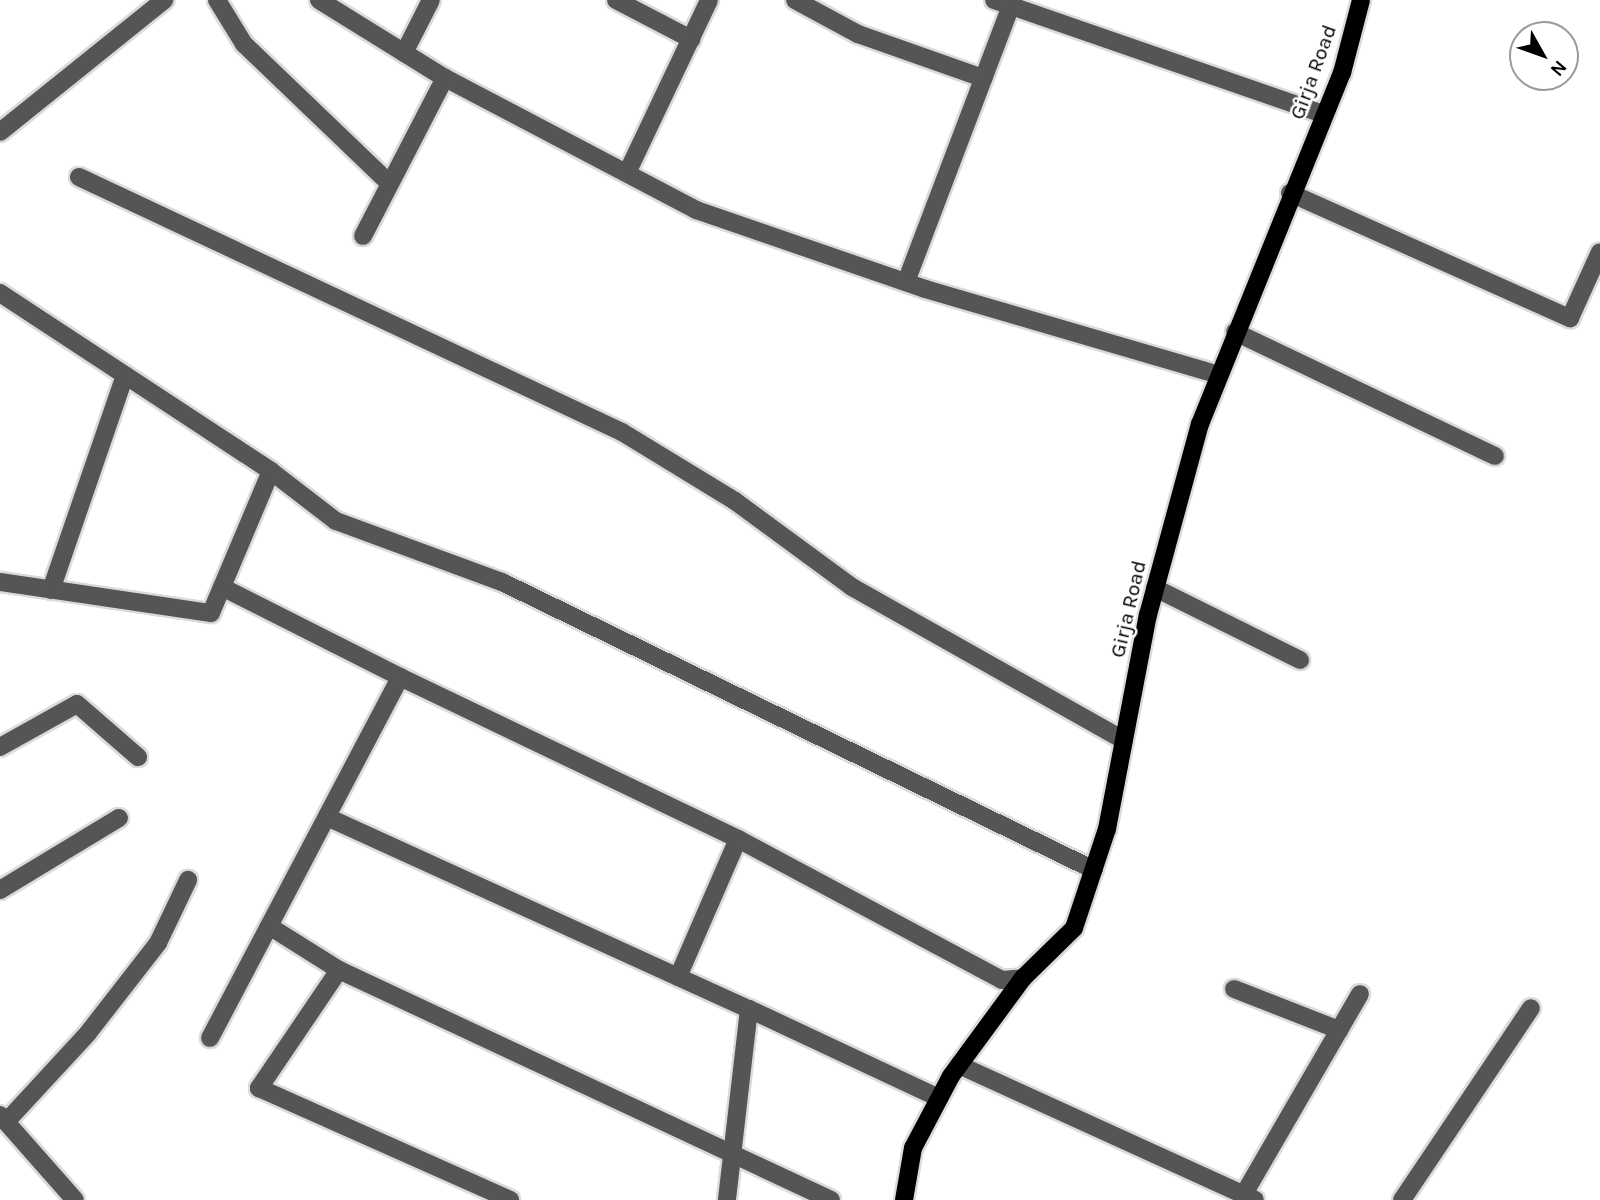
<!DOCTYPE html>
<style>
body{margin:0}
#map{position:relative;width:1600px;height:1200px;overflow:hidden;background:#fff;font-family:Karla,sans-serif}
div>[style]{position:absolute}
.roads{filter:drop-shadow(2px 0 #dbdbdb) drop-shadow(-2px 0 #dbdbdb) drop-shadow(0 2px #dbdbdb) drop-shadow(0 -2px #dbdbdb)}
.minor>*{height:18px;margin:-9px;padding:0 9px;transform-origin:9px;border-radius:9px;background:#555}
.major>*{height:18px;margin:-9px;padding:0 9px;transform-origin:9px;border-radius:9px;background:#000}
span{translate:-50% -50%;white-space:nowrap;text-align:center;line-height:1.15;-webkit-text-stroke:5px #fff;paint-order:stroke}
.street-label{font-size:21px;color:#000}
.north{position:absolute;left:1509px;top:21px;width:70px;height:70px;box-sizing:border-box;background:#fff;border:2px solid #999;border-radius:50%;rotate:130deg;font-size:19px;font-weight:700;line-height:28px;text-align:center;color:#000}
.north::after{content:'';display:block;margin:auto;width:24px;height:32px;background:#000;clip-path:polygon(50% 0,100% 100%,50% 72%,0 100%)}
</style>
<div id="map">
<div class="roads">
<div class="minor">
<i style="left:217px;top:0;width:52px;rotate:58.5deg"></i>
<i style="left:244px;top:44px;width:202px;rotate:43.8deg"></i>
<i style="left:319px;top:0;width:148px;rotate:31.8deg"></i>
<i style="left:445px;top:78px;width:284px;rotate:27.7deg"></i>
<i style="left:696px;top:210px;width:242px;rotate:19deg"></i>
<i style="left:925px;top:289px;width:306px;rotate:16.3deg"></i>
<i style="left:616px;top:0;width:85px;rotate:27.5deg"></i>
<i style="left:795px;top:0;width:72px;rotate:28.4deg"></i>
<i style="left:858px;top:34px;width:133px;rotate:19.4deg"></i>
<i style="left:994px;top:0;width:349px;rotate:19.1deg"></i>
<i style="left:404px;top:53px;width:59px;rotate:-63deg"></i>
<i style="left:0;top:132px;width:211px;rotate:-38.8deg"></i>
<i style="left:627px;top:173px;width:191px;rotate:-64.6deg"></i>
<i style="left:79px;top:177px;width:600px;rotate:25.16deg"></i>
<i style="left:622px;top:432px;width:132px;rotate:31.4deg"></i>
<i style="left:735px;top:501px;width:145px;rotate:36.3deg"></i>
<i style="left:852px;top:587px;width:312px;rotate:29.4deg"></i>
<i style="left:1290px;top:193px;width:307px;rotate:24.1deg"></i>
<i style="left:1570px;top:318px;width:72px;rotate:-65.6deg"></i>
<i style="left:363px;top:236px;width:178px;rotate:-62.6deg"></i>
<i style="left:906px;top:282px;width:302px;rotate:-69.2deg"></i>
<i style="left:0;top:293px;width:324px;rotate:33.3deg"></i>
<i style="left:271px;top:471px;width:82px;rotate:37.6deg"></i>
<i style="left:336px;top:521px;width:177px;rotate:20.2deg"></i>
<i style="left:502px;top:582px;width:658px;rotate:25.94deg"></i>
<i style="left:1235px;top:332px;width:288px;rotate:25.5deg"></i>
<i style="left:0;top:582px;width:213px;rotate:8.4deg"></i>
<i style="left:211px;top:613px;width:154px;rotate:-67.1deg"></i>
<i style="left:222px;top:587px;width:199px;rotate:26.8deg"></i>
<i style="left:1155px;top:588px;width:162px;rotate:26.4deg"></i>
<i style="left:51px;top:590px;width:227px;rotate:-71deg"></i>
<i style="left:0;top:747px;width:88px;rotate:-29.2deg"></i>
<i style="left:77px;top:704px;width:81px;rotate:41deg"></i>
<i style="left:327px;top:817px;width:464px;rotate:24.5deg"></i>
<i style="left:749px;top:1009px;width:192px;rotate:96.6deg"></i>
<i style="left:0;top:890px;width:139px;rotate:-31.2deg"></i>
<i style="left:269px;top:926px;width:83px;rotate:32.2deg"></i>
<i style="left:339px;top:970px;width:543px;rotate:25.06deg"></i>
<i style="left:339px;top:970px;width:143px;rotate:124.1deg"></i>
<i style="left:259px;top:1088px;width:275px;rotate:24deg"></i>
<i style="left:678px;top:977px;width:150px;rotate:-66.5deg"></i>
<i style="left:738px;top:839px;width:299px;rotate:28.1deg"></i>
<i style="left:1002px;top:980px;width:21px;rotate:-5deg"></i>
<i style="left:1234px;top:989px;width:113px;rotate:21.3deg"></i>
<i style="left:749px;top:1009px;width:210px;rotate:25.1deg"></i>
<i style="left:210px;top:1038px;width:408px;rotate:-62.2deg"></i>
<i style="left:400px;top:677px;width:375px;rotate:25.6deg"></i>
<i style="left:959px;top:1065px;width:325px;rotate:24.5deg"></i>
<i style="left:0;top:1115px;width:113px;rotate:48.6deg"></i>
<i style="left:6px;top:1122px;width:121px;rotate:-47.3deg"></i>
<i style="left:88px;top:1033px;width:114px;rotate:-52.1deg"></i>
<i style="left:158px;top:943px;width:70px;rotate:-64.5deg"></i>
<i style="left:1244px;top:1194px;width:231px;rotate:-59.9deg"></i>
<i style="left:1402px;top:1200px;width:231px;rotate:-56.1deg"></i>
</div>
<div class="major">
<i style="left:904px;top:1200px;width:53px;rotate:-80.2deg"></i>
<i style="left:913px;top:1148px;width:81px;rotate:-62.2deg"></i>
<i style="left:951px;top:1076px;width:122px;rotate:-53.7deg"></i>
<i style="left:1023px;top:978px;width:71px;rotate:-44.4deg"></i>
<i style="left:1074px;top:928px;width:104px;rotate:-71.6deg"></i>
<i style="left:1107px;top:829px;width:218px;rotate:-79.2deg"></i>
<i style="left:1148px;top:615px;width:198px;rotate:-74.8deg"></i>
<i style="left:1200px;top:424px;width:379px;rotate:-68deg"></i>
<i style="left:1342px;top:73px;width:75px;rotate:-75.4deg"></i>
</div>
</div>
<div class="street-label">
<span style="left:1313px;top:72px;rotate:-70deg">Girja Road</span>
<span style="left:1128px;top:609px;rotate:-77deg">Girja Road</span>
</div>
<div class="north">N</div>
</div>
